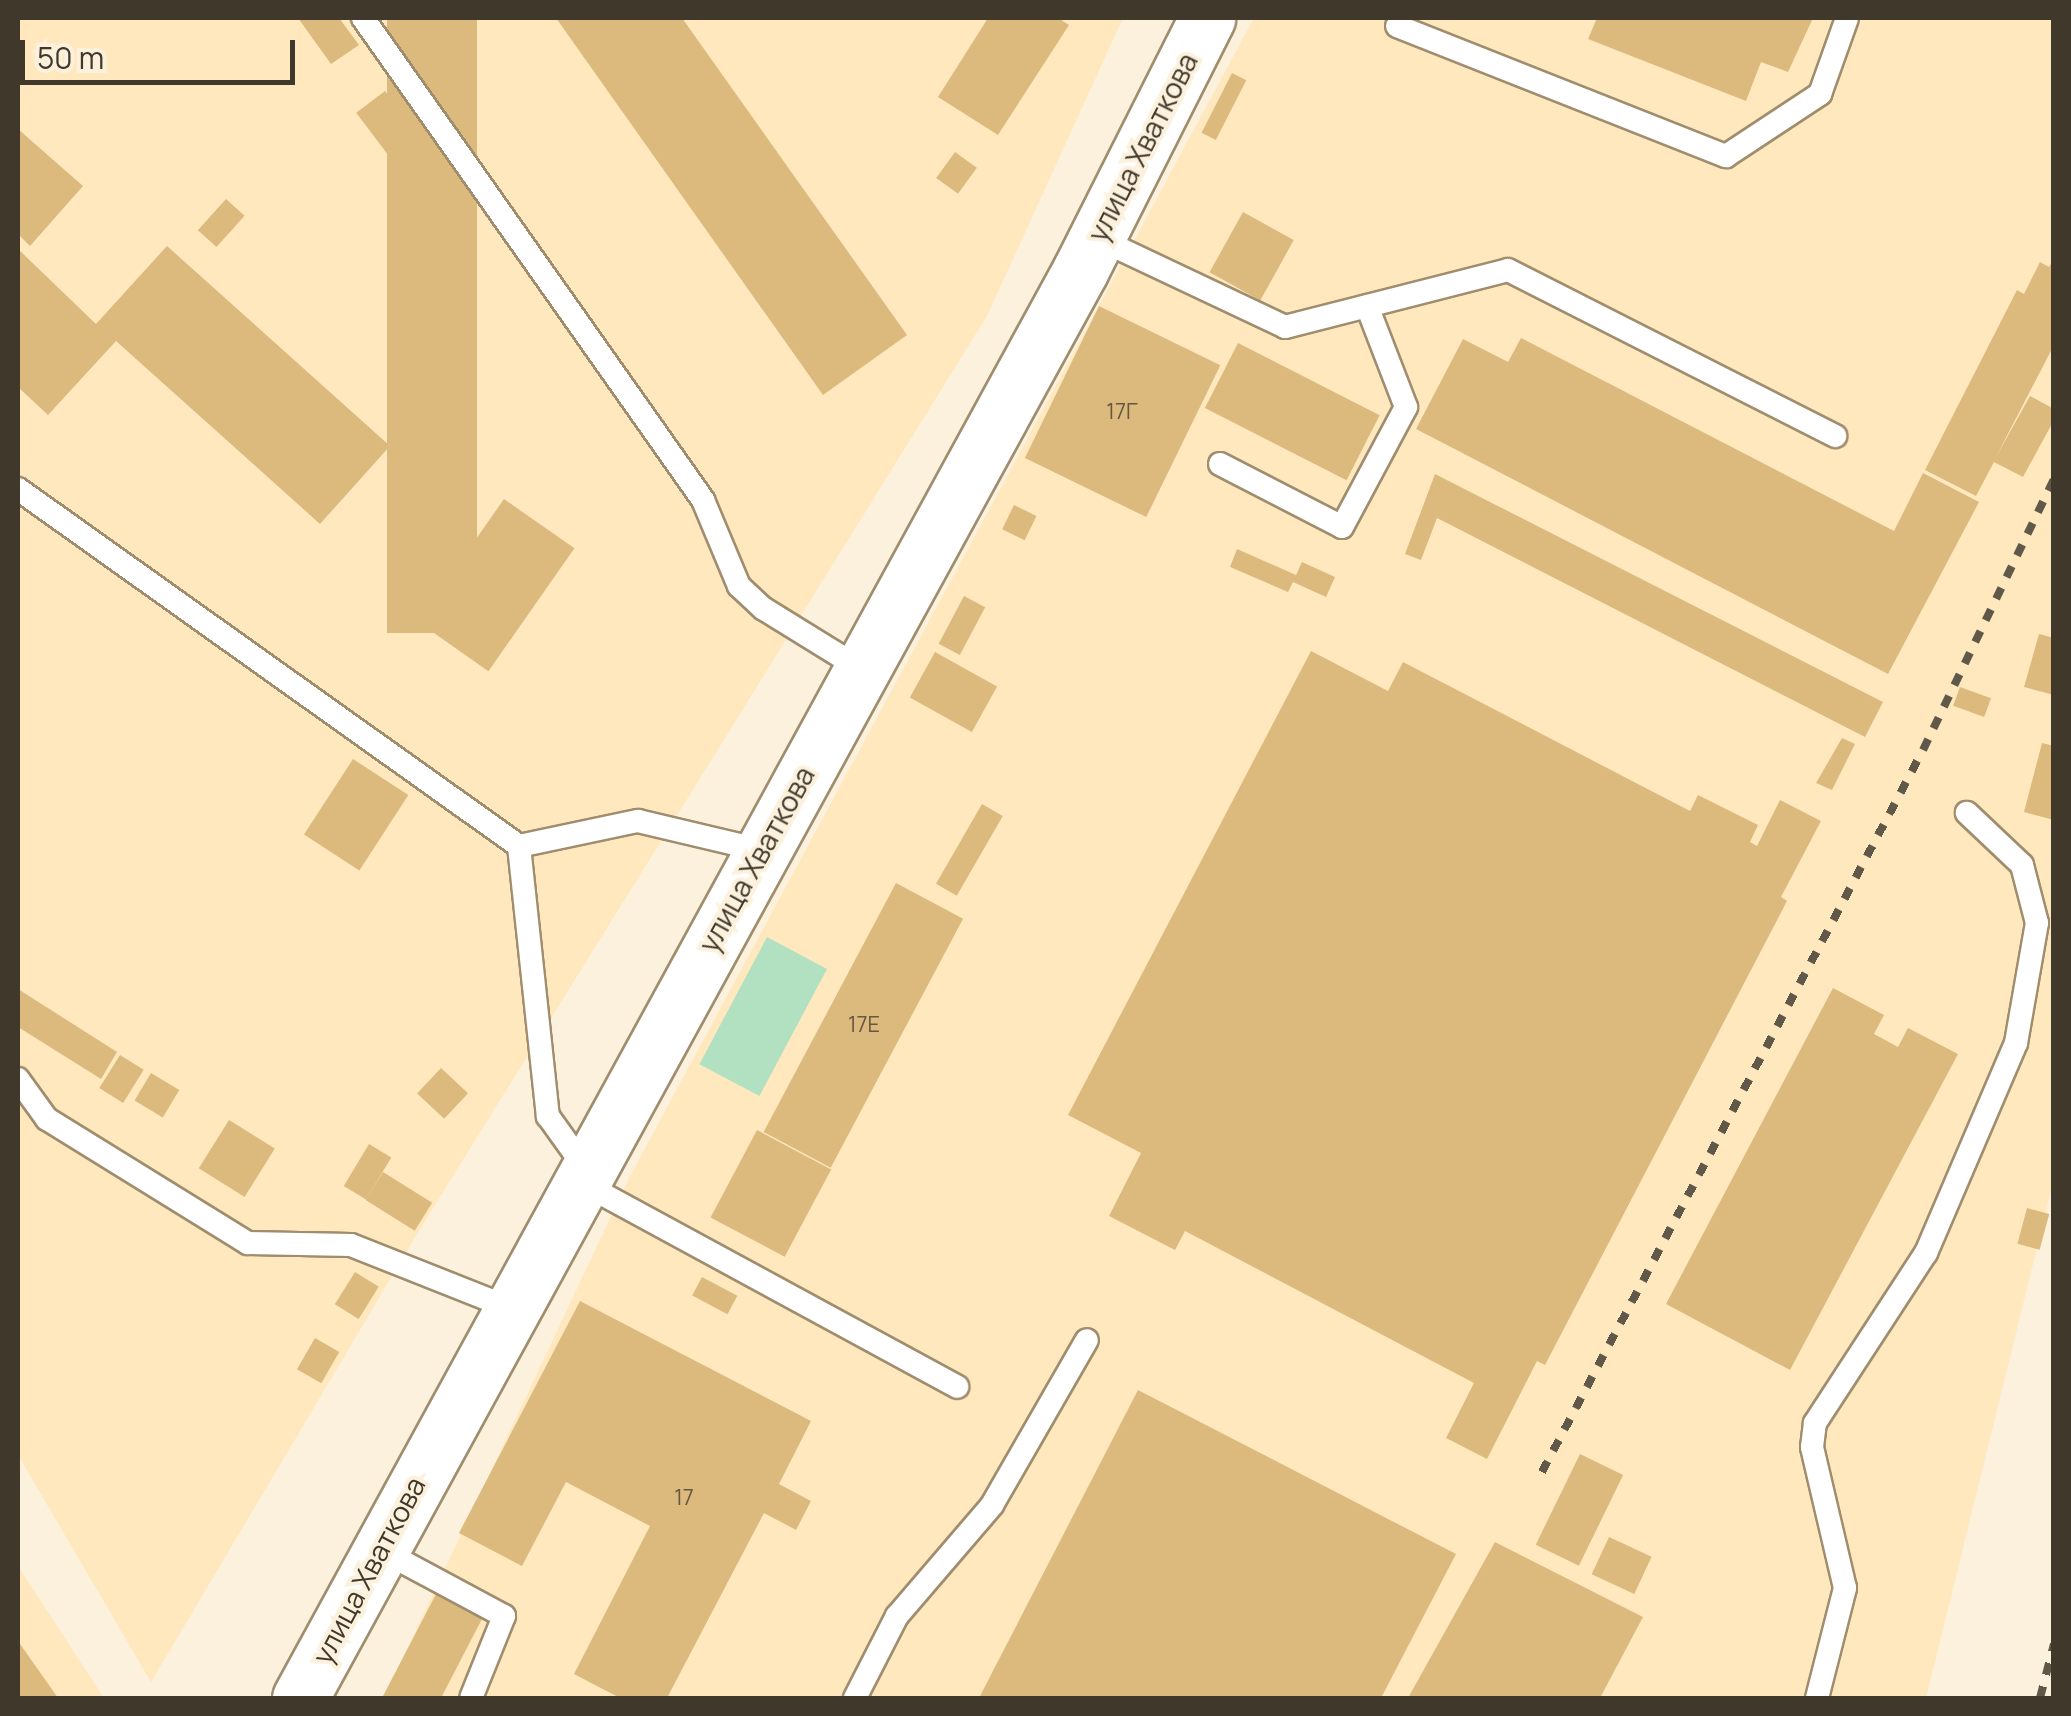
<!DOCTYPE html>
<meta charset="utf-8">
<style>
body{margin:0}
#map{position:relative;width:2071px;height:1716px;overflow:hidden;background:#fcf1dc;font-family:Manrope,sans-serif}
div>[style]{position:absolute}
.built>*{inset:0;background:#ffe8be}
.green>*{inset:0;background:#b2e1c2;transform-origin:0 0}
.building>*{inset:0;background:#dcba7d;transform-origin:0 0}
.roads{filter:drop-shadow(2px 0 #9f8d6e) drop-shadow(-2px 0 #9f8d6e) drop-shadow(0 2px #9f8d6e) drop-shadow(0 -2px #9f8d6e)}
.lane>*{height:22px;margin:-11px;padding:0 11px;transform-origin:11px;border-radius:11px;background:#fff}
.secondary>*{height:55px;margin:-27.5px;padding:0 27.5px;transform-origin:27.5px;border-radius:27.5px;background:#fff}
.rail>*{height:8px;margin-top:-4px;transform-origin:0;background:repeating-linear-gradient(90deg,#60594a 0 12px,transparent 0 24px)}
span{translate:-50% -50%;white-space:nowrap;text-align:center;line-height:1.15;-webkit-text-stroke:8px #fcf1dc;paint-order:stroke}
.number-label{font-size:22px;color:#665840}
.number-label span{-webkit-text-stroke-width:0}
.street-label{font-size:28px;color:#3f382b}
.frame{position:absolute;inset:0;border:20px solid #3f382b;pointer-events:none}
.scale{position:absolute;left:20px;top:40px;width:275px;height:45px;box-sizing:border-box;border:5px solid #3f382b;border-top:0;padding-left:12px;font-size:30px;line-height:35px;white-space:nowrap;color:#3f382b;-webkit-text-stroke:8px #fcf1dc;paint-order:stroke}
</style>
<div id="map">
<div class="built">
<i style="clip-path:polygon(18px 18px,1123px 18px,987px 316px,417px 1234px,151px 1682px,18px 1455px)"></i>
<i style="clip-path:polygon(1254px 18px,2053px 18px,2053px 1183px,1926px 1698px,384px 1698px,630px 1176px)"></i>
<i style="clip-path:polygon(18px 1566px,104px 1698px,18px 1698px)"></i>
</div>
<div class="green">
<i style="left:767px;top:937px;width:68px;height:144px;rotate:28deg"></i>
</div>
<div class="building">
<i style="clip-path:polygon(298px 18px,339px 18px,359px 45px,331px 64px)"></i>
<i style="left:387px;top:18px;width:90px;height:615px"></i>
<i style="clip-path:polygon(556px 18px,682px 18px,907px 335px,823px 395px)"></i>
<i style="clip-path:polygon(988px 18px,1058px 18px,1069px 25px,998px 135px,938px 97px)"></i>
<i style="clip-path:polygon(1597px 18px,1813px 18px,1788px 72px,1761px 62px,1746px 101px,1588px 39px)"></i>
<i style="left:1232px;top:73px;width:16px;height:67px;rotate:27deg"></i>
<i style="left:385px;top:91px;width:102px;height:36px;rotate:53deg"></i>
<i style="clip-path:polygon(18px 129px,83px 186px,30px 246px,18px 234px)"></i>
<i style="left:955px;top:152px;width:27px;height:32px;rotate:36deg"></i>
<i style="left:226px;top:199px;width:25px;height:42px;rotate:42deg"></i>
<i style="left:1243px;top:212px;width:58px;height:69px;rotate:29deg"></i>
<i style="clip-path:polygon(167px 246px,390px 446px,320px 524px,116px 341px,48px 415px,18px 387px,18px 249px,96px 324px)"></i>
<i style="clip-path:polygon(2054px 259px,2054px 345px,1996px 457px,2030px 396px,2054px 409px,2054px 420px,2023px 477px,1994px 462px,1976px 496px,1925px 470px,2017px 290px,2024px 294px,2040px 262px,2049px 267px)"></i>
<i style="left:1099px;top:306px;width:135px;height:169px;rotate:26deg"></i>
<i style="clip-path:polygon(1521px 338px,1894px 531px,1923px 473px,1979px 502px,1888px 674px,1416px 429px,1463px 339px,1508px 362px)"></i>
<i style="left:1238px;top:343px;width:159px;height:73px;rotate:27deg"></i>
<i style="clip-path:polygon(1435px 474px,1883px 702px,1865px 737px,1437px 518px,1421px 560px,1405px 554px)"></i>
<i style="left:504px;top:499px;width:86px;height:150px;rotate:35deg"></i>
<i style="left:1014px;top:505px;width:25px;height:27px;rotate:26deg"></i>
<i style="clip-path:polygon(1237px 549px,1296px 575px,1302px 562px,1335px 577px,1326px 597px,1293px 582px,1288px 592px,1230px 567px)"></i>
<i style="left:964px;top:596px;width:24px;height:54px;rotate:28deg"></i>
<i style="clip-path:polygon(2039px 634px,2054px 638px,2054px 695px,2024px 687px)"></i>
<i style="clip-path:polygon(1311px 651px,1388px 691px,1403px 662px,1690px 811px,1698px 795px,1758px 825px,1750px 842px,1757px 846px,1780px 800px,1821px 821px,1781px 897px,1787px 901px,1545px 1365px,1537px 1361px,1487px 1459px,1446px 1438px,1474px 1383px,1185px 1231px,1175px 1250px,1109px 1216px,1141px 1153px,1068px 1115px)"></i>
<i style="left:935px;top:652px;width:71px;height:52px;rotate:29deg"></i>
<i style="left:1960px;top:687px;width:33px;height:20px;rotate:20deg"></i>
<i style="clip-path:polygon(1842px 738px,1855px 744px,1832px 790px,1816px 783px)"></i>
<i style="clip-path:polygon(2042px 743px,2054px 746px,2054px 820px,2024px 812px)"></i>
<i style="left:353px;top:759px;width:66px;height:90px;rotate:33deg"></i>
<i style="left:982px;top:804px;width:24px;height:92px;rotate:30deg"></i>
<i style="left:896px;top:883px;width:76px;height:282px;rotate:28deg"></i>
<i style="clip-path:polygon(1833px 988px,1884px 1015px,1874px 1034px,1898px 1047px,1908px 1028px,1958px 1054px,1790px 1370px,1666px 1304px)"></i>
<i style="clip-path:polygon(18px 989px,117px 1052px,101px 1079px,18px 1027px)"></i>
<i style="left:120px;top:1055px;width:28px;height:39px;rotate:32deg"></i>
<i style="left:441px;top:1068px;width:37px;height:35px;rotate:43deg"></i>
<i style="left:151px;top:1073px;width:33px;height:32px;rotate:31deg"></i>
<i style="left:229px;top:1120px;width:54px;height:57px;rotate:32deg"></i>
<i style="left:757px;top:1130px;width:84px;height:99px;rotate:28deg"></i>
<i style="left:369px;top:1144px;width:26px;height:49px;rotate:31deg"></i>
<i style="left:383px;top:1172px;width:58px;height:33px;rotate:32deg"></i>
<i style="left:2027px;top:1208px;width:23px;height:37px;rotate:15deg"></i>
<i style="left:355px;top:1272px;width:28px;height:38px;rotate:32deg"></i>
<i style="left:702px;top:1277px;width:40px;height:21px;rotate:28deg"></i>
<i style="clip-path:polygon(580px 1301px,811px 1421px,779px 1484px,811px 1501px,796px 1530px,764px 1513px,667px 1698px,620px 1698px,574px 1674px,650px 1526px,566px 1482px,522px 1566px,459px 1533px)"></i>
<i style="left:315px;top:1338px;width:28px;height:36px;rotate:30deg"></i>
<i style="clip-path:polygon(1138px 1390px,1456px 1554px,1381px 1698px,979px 1698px)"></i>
<i style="left:1580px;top:1454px;width:48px;height:101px;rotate:26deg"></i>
<i style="left:1609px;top:1537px;width:47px;height:41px;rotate:25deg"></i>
<i style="clip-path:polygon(1495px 1542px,1643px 1617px,1600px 1698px,1408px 1698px)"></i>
<i style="clip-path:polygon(436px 1594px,483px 1617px,441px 1698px,382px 1698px)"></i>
<i style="clip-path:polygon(18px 1641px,58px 1698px,18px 1698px)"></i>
</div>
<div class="roads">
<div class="lane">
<i style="left:363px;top:18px;width:590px;rotate:54.8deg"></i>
<i style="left:703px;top:500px;width:93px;rotate:67.3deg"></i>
<i style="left:739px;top:586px;width:34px;rotate:43deg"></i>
<i style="left:764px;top:609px;width:114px;rotate:31.7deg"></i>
<i style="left:1397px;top:26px;width:354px;rotate:21.6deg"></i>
<i style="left:1726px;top:156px;width:113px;rotate:-33.4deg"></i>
<i style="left:1820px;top:94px;width:81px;rotate:-70.4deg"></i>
<i style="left:1097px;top:238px;width:208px;rotate:25.3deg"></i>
<i style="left:1285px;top:327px;width:230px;rotate:-14.3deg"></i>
<i style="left:1508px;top:270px;width:367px;rotate:26.9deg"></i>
<i style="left:1220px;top:464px;width:137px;rotate:27.3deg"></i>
<i style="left:1342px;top:527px;width:136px;rotate:-61.9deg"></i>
<i style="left:1406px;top:407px;width:108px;rotate:-111.1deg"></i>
<i style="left:18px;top:489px;width:615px;rotate:35.47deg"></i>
<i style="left:519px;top:846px;width:272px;rotate:83.9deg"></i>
<i style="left:548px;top:1116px;width:65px;rotate:54.4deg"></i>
<i style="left:519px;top:846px;width:122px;rotate:-11.9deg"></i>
<i style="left:638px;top:821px;width:126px;rotate:13.3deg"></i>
<i style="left:18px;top:1079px;width:49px;rotate:54.1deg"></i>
<i style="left:47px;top:1119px;width:236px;rotate:31.7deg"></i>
<i style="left:248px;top:1243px;width:103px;rotate:1.1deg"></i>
<i style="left:351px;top:1245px;width:171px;rotate:21.6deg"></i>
<i style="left:582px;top:1183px;width:427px;rotate:28.5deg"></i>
<i style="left:379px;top:1549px;width:142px;rotate:28.2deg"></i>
<i style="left:504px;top:1616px;width:88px;rotate:111.9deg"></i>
<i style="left:855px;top:1698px;width:92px;rotate:-62.9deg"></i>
<i style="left:897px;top:1616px;width:146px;rotate:-49.4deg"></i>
<i style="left:992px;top:1505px;width:190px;rotate:-60.1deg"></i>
<i style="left:1817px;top:1698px;width:114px;rotate:-75.7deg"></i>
<i style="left:1845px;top:1588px;width:145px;rotate:-103.2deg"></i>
<i style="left:1812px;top:1447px;width:24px;rotate:-83deg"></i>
<i style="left:1815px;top:1423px;width:203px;rotate:-56.9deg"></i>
<i style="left:1926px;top:1253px;width:228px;rotate:-66.8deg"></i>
<i style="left:2016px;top:1043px;width:122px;rotate:-80.1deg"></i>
<i style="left:2037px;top:923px;width:60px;rotate:-104.5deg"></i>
<i style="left:2022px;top:865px;width:76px;rotate:-136.6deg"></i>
</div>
<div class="secondary">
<i style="left:300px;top:1698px;width:1628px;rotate:-61.34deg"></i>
<i style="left:1081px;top:269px;width:281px;rotate:-63.3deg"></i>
</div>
</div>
<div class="rail">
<i style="left:1542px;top:1472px;width:816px;rotate:-62.18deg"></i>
<i style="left:1923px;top:750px;width:301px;rotate:-64.2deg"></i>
<i style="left:2040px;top:1698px;width:56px;rotate:-75.5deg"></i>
</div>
<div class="number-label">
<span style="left:1122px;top:412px">17Г</span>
<span style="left:864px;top:1025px">17Е</span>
<span style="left:684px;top:1498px">17</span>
</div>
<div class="street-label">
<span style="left:1142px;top:147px;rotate:-63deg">улица Хваткова</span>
<span style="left:756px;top:859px;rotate:-61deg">улица Хваткова</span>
<span style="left:368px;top:1570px;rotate:-62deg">улица Хваткова</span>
</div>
<div class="frame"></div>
<div class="scale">50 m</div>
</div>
